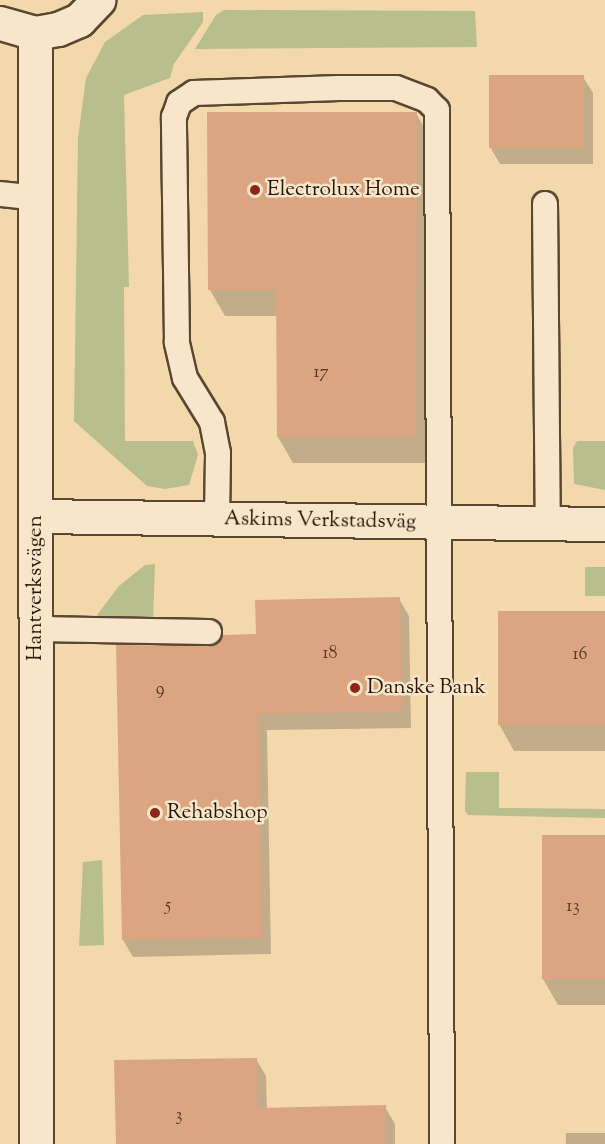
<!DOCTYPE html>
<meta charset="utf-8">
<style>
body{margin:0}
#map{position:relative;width:605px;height:1144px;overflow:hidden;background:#f3d8ac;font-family:"Sorts Mill Goudy",serif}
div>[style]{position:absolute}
.green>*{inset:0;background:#b8bf8c;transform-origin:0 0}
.shadow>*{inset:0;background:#0003;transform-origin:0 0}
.building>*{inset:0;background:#dca581;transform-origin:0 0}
.roads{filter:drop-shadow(2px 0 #5a4732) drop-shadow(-2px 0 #5a4732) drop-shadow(0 2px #5a4732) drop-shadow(0 -2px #5a4732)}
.lane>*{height:24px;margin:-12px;padding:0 12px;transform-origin:12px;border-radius:12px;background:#f7e6c9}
.street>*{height:33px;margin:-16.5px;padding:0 16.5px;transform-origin:16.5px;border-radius:16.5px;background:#f7e6c9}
.secondary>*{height:33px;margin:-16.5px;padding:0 16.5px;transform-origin:16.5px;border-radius:16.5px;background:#f7e6c9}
.dots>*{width:16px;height:16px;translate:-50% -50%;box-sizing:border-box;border:3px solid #f7e6c9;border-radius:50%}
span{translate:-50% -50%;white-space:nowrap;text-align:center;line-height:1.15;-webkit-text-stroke:5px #f7e6c9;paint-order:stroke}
.number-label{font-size:18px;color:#543a27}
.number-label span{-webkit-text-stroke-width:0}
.poi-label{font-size:21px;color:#271709}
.left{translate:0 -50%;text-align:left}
.street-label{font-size:21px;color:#271709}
</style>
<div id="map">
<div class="green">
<i style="clip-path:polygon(224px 10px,475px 11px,477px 47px,195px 49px,216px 15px)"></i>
<i style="clip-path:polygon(203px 12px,203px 22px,174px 64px,170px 78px,124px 95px,129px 287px,124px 287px,125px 441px,193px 441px,198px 455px,189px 485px,165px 489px,147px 486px,74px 421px,78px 138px,86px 78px,105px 42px,143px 15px)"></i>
<i style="clip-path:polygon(577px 441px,605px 441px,605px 490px,574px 484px,573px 448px)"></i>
<i style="clip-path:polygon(155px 564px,153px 622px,99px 622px,97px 615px,119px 586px,145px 565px)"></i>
<i style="left:585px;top:567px;width:20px;height:29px"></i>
<i style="clip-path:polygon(466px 772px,499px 772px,499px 808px,605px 809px,605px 818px,468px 815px,465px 811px)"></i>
<i style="clip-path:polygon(102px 860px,104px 945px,79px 946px,83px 862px)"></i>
</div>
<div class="shadow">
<i style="clip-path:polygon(583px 77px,593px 93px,593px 164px,500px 164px,490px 147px)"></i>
<i style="clip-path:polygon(416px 113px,431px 140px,430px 463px,293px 463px,278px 437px,278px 316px,225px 316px,210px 290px,209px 114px)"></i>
<i style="clip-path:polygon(399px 599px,409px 616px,411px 728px,267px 730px,271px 954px,133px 957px,123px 940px,209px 648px)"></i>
<i style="clip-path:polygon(605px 613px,605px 751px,514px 751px,499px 724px)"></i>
<i style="clip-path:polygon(605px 836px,605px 1005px,558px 1005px,543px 979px)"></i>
<i style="clip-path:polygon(256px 1059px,266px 1076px,267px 1109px,385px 1107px,395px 1124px,395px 1144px,117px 1144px)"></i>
<i style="left:605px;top:1133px;width:11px;height:39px;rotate:90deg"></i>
</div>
<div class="building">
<i style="left:489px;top:75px;width:95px;height:73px"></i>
<i style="clip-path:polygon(207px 112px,417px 112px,416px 437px,277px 437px,276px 290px,208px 290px)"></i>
<i style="clip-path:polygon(400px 597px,402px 711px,258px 714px,262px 938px,122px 940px,116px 645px,209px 646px,216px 644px,223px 635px,256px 634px,255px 600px)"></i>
<i style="left:498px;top:611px;width:107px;height:114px"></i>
<i style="left:542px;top:835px;width:63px;height:144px"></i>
<i style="clip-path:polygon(257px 1058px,258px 1108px,386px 1105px,386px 1144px,116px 1144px,114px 1060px)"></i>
</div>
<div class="roads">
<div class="lane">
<i style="left:0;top:194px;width:36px;rotate:6deg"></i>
<i style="left:545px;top:204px;width:320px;rotate:89.5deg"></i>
<i style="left:217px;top:519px;width:66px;rotate:-89.1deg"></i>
<i style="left:218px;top:453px;width:32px;rotate:-101deg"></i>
<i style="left:212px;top:422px;width:52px;rotate:-121.5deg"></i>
<i style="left:185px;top:378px;width:37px;rotate:-103deg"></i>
<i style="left:177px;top:342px;width:225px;rotate:-90.8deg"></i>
<i style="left:174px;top:117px;width:15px;rotate:-70deg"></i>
<i style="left:179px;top:103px;width:18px;rotate:-34deg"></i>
<i style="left:194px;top:93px;width:145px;rotate:-2deg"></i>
<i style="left:339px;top:88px;width:57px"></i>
<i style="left:396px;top:88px;width:33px;rotate:21deg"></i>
<i style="left:427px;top:100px;width:14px;rotate:45deg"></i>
<i style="left:437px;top:110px;width:1034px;rotate:89.72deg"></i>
<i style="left:36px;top:629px;width:173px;rotate:1deg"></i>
</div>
<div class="street">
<i style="left:35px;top:33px;width:1111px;rotate:89.95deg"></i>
<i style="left:36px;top:516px;width:569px;rotate:0.81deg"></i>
</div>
<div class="secondary">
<i style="left:0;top:23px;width:36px;rotate:16deg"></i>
<i style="left:35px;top:33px;width:23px;rotate:-10deg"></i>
<i style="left:58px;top:29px;width:23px;rotate:-23deg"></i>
<i style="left:79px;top:20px;width:28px;rotate:-46deg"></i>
</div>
</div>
<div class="dots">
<i style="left:255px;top:190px;background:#8f2418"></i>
<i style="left:355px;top:688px;background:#8f2418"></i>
<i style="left:155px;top:813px;background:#8f2418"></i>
</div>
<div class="number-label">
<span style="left:321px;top:373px">17</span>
<span style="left:330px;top:654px">18</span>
<span style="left:580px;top:655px">16</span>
<span style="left:160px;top:690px">9</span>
<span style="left:168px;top:906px">5</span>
<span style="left:573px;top:907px">13</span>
<span style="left:179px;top:1116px">3</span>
</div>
<div class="poi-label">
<span class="left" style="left:267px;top:190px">Electrolux Home</span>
<span class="left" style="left:367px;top:688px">Danske Bank</span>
<span class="left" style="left:167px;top:813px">Rehabshop</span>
</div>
<div class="street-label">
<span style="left:320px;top:521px;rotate:1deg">Askims Verkstadsväg</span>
<span style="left:36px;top:588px;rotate:-90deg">Hantverksvägen</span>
</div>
</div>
